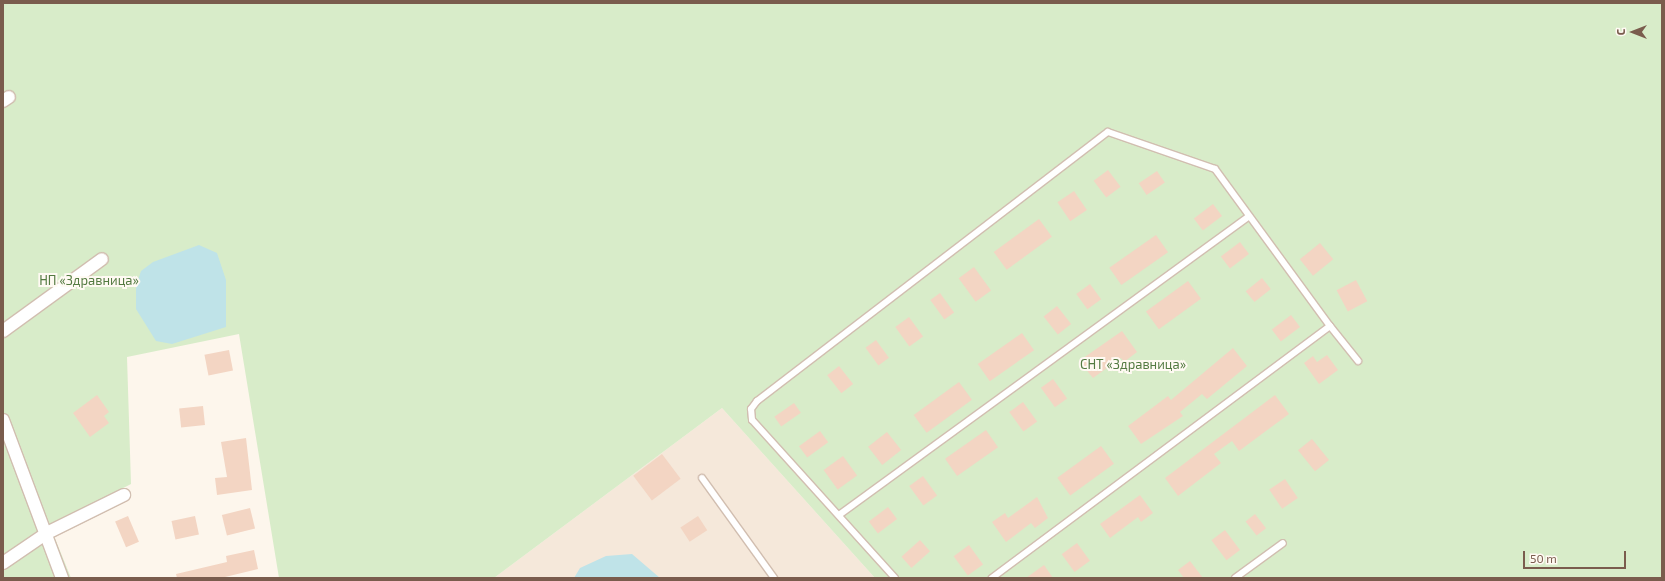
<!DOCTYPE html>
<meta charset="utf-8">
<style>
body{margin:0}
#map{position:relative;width:1665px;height:581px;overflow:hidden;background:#fdf6ec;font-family:"Exo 2",sans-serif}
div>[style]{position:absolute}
.residential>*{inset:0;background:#f5e8da}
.green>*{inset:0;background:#d8ecc9}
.water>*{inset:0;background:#bfe3e8}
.building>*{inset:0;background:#f3d5c3;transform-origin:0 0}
.roads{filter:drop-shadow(1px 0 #d1beb0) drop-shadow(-1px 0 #d1beb0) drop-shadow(0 1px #d1beb0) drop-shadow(0 -1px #d1beb0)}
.service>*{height:6px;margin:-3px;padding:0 3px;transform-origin:3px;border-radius:3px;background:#fff}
.minor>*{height:12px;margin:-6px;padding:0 6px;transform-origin:6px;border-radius:6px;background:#fff}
span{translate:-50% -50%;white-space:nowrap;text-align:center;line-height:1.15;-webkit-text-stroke:4px #fffaf3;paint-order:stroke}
.park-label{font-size:13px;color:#537a41}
.frame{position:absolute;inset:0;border:4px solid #7a5c4d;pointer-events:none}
.north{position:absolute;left:1613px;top:12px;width:40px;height:40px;-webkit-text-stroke:3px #fffaf3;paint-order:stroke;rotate:270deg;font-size:11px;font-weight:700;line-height:16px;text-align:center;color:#7a5c4d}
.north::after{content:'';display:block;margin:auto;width:14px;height:18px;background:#7a5c4d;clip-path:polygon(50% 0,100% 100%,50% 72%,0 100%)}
.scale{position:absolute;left:1523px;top:551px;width:103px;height:18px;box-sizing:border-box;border:2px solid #7a5c4d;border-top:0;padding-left:5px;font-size:12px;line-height:14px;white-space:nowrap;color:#7a5c4d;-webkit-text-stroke:3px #fffaf3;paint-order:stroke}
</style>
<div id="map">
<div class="residential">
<i style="clip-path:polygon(722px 408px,875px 578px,494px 578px)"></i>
</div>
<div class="green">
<i style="clip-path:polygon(3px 3px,1662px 3px,1662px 578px,875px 578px,722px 408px,494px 578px,279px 578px,239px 334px,127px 357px,131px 484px,50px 526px,71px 578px,3px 578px)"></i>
</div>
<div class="water">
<i style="clip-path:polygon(199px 245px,217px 253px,226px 280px,226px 327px,172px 344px,156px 341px,136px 309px,136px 286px,141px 271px,153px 262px)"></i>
<i style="clip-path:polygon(632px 554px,660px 578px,574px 578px,580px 568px,606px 556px)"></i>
</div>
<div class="building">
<i style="left:1108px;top:170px;width:21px;height:18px;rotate:53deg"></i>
<i style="left:1157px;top:171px;width:14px;height:22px;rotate:56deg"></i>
<i style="left:1074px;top:191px;width:23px;height:20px;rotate:56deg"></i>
<i style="left:1213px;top:204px;width:15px;height:24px;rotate:53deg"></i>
<i style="left:1039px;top:219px;width:22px;height:56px;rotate:54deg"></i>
<i style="left:1156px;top:235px;width:21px;height:57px;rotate:55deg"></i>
<i style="left:1240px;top:242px;width:15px;height:24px;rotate:53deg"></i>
<i style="left:1320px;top:243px;width:21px;height:26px;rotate:51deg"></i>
<i style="left:974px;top:267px;width:29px;height:19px;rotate:54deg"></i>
<i style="left:1262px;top:278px;width:14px;height:21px;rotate:51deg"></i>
<i style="left:1356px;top:280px;width:24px;height:22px;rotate:62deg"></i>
<i style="left:1188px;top:281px;width:22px;height:52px;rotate:54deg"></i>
<i style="left:1090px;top:284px;width:19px;height:17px;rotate:54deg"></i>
<i style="left:940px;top:293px;width:24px;height:12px;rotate:54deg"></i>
<i style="left:1057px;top:306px;width:23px;height:17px;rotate:52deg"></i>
<i style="left:1291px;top:315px;width:15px;height:24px;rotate:53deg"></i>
<i style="left:909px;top:317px;width:24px;height:17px;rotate:54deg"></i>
<i style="clip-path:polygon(1122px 331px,1137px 352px,1124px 362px,1121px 358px,1093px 378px,1079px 361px)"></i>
<i style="left:1022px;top:333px;width:21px;height:54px;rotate:55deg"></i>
<i style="left:876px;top:340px;width:22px;height:13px;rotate:54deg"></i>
<i style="clip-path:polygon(1233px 348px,1247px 366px,1207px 399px,1202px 394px,1180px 412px,1183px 416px,1141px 444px,1128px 426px,1168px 396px,1171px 400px)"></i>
<i style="left:229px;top:350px;width:21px;height:25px;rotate:79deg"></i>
<i style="clip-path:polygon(1327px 355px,1338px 370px,1319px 384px,1304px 363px,1313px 356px,1317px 362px)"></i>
<i style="left:839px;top:366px;width:23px;height:15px;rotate:52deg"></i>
<i style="left:1053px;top:379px;width:24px;height:15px;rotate:54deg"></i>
<i style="left:959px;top:382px;width:22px;height:56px;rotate:54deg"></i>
<i style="clip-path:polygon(97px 395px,109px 412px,104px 416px,109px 423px,90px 437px,73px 413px)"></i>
<i style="clip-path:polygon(1275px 395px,1289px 414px,1239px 451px,1232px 441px,1214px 454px,1221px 463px,1178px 496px,1165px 478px)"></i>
<i style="left:1023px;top:402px;width:24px;height:17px;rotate:54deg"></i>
<i style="left:794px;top:403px;width:12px;height:24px;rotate:55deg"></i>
<i style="left:203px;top:406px;width:19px;height:24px;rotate:84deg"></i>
<i style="left:986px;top:430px;width:21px;height:50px;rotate:55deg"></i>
<i style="left:820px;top:431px;width:14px;height:26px;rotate:54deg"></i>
<i style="left:887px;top:432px;width:23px;height:24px;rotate:52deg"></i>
<i style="clip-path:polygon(246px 438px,252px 490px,217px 495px,215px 478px,227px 477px,221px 442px)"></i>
<i style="left:1312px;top:439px;width:27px;height:18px;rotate:51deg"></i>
<i style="left:1101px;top:446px;width:22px;height:54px;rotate:54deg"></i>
<i style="left:662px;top:454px;width:31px;height:36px;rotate:53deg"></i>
<i style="left:843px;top:456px;width:24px;height:24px;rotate:54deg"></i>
<i style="left:923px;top:476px;width:24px;height:17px;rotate:54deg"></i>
<i style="left:1285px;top:479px;width:23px;height:19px;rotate:56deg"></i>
<i style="clip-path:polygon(1140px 495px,1153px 513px,1141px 522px,1138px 517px,1110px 538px,1100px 524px)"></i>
<i style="clip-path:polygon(1037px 497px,1048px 518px,1035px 528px,1031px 523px,1006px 542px,992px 522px,1005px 513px,1008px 518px)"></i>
<i style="left:888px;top:507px;width:15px;height:24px;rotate:53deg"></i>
<i style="left:250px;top:508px;width:21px;height:29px;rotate:76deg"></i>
<i style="left:1255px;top:514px;width:18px;height:12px;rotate:52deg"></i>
<i style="left:128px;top:516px;width:28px;height:14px;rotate:67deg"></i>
<i style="left:195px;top:516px;width:19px;height:24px;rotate:78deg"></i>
<i style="left:698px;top:516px;width:17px;height:21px;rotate:57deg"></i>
<i style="left:1225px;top:530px;width:25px;height:17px;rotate:53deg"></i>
<i style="left:920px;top:540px;width:15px;height:25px;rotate:48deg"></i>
<i style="left:1077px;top:543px;width:22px;height:19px;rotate:54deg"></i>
<i style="left:969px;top:545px;width:24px;height:19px;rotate:54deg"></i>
<i style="clip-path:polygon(254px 550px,258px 569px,221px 578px,177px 578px,176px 574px,227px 562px,226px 556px)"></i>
<i style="clip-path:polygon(1190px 561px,1203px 578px,1184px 578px,1178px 570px)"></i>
<i style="clip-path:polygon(1044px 565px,1053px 578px,1026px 578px)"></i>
</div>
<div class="roads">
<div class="service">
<i style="left:1330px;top:326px;width:45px;rotate:51.3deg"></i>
<i style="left:702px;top:478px;width:123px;rotate:54.2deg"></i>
<i style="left:839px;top:515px;width:506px;rotate:-36.08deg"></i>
<i style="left:895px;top:578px;width:213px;rotate:-132.1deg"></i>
<i style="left:752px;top:420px;width:11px;rotate:-95deg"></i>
<i style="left:751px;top:409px;width:10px;rotate:-53deg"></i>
<i style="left:757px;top:401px;width:442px;rotate:-37.5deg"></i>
<i style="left:1108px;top:132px;width:113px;rotate:19.1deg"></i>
<i style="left:1215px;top:169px;width:195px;rotate:53.8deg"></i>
<i style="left:1330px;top:326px;width:422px;rotate:143.3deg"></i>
<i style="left:1235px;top:578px;width:59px;rotate:-36.1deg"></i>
</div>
<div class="minor">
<i style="left:3px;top:101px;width:7px;rotate:-34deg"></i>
<i style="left:3px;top:331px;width:122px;rotate:-36deg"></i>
<i style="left:3px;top:420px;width:169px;rotate:69.5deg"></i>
<i style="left:3px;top:563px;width:53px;rotate:-34.3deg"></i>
<i style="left:47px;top:533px;width:86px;rotate:-26.3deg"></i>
</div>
</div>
<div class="park-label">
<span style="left:89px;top:280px">НП «Здравница»</span>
<span style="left:1133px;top:364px">СНТ «Здравница»</span>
</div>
<div class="frame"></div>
<div class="north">С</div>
<div class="scale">50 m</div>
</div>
